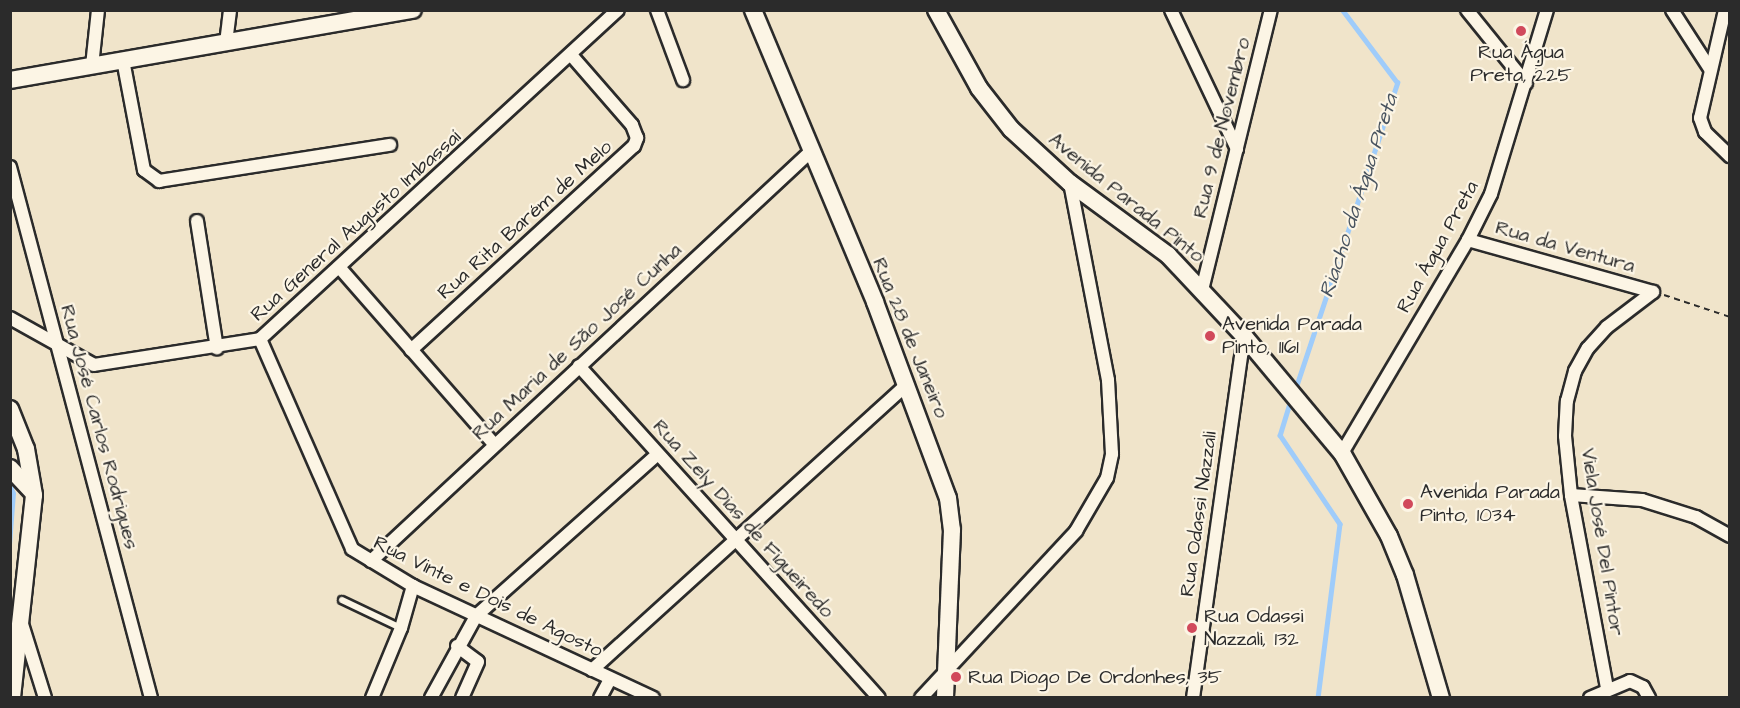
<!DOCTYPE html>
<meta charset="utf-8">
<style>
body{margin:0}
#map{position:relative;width:1740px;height:708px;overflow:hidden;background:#f0e4ca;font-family:"Architects Daughter",sans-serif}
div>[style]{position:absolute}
.water>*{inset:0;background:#9fccfa}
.stream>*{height:4.5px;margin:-2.25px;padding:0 2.25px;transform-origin:2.25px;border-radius:2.25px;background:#9fccfa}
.path>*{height:2px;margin-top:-1px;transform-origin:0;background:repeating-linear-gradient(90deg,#2b2b2b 0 6px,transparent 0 10.5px)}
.roads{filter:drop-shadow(2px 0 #2b2b2b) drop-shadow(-2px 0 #2b2b2b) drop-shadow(0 2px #2b2b2b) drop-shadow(0 -2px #2b2b2b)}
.lane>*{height:6px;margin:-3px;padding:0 3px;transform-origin:3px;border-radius:3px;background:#fcf5e5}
.street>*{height:12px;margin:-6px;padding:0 6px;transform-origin:6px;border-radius:6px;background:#fcf5e5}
.secondary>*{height:16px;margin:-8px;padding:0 8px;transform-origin:8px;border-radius:8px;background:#fcf5e5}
.dots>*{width:16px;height:16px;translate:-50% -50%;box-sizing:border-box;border:3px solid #fcf5e5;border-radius:50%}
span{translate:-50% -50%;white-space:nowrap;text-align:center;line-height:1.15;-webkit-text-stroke:4.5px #fcf5e5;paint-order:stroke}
.poi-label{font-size:20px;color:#2b2b2b}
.left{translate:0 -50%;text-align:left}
.street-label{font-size:20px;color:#2b2b2b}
.water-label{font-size:21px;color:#48535f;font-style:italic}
.frame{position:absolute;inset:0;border:12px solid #2b2b2b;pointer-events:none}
</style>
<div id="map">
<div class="water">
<i style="clip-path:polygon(11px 482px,16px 493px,11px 558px)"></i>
</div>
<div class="stream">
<i style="left:1295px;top:390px;width:324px;rotate:-71.6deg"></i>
<i style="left:1397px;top:83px;width:91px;rotate:-127deg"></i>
<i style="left:1291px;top:400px;width:37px;rotate:107deg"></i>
<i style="left:1280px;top:435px;width:107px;rotate:56deg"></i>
<i style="left:1340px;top:524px;width:175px;rotate:97.2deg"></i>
</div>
<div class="path">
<i style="left:1664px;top:295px;width:70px;rotate:18.4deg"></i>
</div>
<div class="roads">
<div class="lane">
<i style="left:342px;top:600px;width:65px;rotate:25.4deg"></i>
</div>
<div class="street">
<i style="left:657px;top:10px;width:75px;rotate:69.6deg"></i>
<i style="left:1171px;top:10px;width:154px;rotate:64.6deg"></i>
<i style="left:1467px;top:10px;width:94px;rotate:51.1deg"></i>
<i style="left:1672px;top:10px;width:70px;rotate:57.2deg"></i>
<i style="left:1725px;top:10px;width:111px;rotate:103deg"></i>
<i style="left:1700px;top:118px;width:15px;rotate:70deg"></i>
<i style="left:1705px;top:132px;width:35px;rotate:44deg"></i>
<i style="left:226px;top:43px;width:33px;rotate:-83deg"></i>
<i style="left:123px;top:60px;width:112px;rotate:79.2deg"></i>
<i style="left:144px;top:170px;width:19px;rotate:36deg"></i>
<i style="left:159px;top:181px;width:234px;rotate:-8.9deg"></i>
<i style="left:92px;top:66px;width:56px;rotate:-83.9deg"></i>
<i style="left:10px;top:167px;width:549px;rotate:75.13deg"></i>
<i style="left:197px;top:221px;width:129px;rotate:81.1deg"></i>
<i style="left:1468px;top:240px;width:192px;rotate:15.7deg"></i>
<i style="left:339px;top:267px;width:235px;rotate:48.8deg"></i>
<i style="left:1202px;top:290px;width:288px;rotate:-76.2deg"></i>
<i style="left:10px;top:318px;width:96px;rotate:29.2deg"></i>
<i style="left:94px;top:365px;width:168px;rotate:-8.9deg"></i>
<i style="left:260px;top:339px;width:486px;rotate:-42.6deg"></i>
<i style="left:260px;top:339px;width:229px;rotate:66.3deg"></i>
<i style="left:352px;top:549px;width:71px;rotate:31.2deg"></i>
<i style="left:413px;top:586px;width:265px;rotate:25deg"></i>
<i style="left:411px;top:350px;width:302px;rotate:-42.5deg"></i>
<i style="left:634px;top:146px;width:9px;rotate:-69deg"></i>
<i style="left:637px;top:138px;width:14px;rotate:-111deg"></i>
<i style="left:632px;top:125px;width:91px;rotate:-131deg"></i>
<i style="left:579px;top:366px;width:447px;rotate:47.9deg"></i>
<i style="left:1342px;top:453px;width:247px;rotate:-59.4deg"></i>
<i style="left:1468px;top:240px;width:51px;rotate:-63.4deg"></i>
<i style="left:1491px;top:194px;width:192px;rotate:-73.1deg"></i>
<i style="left:1571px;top:495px;width:71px;rotate:4deg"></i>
<i style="left:1642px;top:500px;width:57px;rotate:17.5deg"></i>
<i style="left:1696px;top:517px;width:39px;rotate:29deg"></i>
<i style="left:371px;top:561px;width:600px;rotate:-42.97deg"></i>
<i style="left:22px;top:624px;width:77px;rotate:72.7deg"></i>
<i style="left:457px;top:646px;width:26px;rotate:37deg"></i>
<i style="left:478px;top:662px;width:39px;rotate:114deg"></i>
<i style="left:592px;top:670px;width:425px;rotate:-42.2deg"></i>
<i style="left:1607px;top:688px;width:196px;rotate:-100.6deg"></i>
<i style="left:1571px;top:495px;width:59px;rotate:-95.8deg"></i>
<i style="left:1565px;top:436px;width:35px;rotate:-87deg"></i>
<i style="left:1567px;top:401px;width:31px;rotate:-75deg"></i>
<i style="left:1575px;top:371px;width:26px;rotate:-61deg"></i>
<i style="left:1588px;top:348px;width:28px;rotate:-48deg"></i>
<i style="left:1607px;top:327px;width:58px;rotate:-37.3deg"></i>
<i style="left:372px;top:698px;width:76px;rotate:-67.5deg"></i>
<i style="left:401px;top:628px;width:44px;rotate:-74.1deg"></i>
<i style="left:431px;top:698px;width:94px;rotate:-61.2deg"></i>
<i style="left:476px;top:616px;width:242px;rotate:-41.7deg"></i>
<i style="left:600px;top:698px;width:21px;rotate:-62deg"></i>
<i style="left:921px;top:698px;width:228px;rotate:-47.1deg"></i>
<i style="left:1076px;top:531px;width:61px;rotate:-59.7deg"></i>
<i style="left:1107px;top:478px;width:25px;rotate:-78deg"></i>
<i style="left:1112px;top:454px;width:74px;rotate:-93.1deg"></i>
<i style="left:1108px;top:380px;width:201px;rotate:-100.9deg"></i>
<i style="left:1193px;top:698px;width:366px;rotate:-82deg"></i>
<i style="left:1590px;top:698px;width:43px;rotate:-23deg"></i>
<i style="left:1630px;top:681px;width:14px;rotate:25deg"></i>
<i style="left:1643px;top:687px;width:13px;rotate:61deg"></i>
</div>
<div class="secondary">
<i style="left:753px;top:10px;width:316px;rotate:67.3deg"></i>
<i style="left:875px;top:302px;width:209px;rotate:69.6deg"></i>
<i style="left:948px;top:498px;width:32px;rotate:83deg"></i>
<i style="left:952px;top:530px;width:168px;rotate:92.4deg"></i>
<i style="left:936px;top:10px;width:89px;rotate:61.1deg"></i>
<i style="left:979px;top:88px;width:52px;rotate:52deg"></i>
<i style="left:1011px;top:129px;width:80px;rotate:42.5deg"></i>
<i style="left:1070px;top:183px;width:122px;rotate:36.3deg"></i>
<i style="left:1168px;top:255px;width:111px;rotate:46.8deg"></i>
<i style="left:1244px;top:336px;width:153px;rotate:50.1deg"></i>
<i style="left:1342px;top:453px;width:95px;rotate:60.5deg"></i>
<i style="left:1389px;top:536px;width:42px;rotate:67.7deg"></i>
<i style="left:1405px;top:575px;width:128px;rotate:73.7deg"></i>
<i style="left:10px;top:80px;width:409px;rotate:-9.9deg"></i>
<i style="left:10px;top:409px;width:43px;rotate:68.2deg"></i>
<i style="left:26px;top:449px;width:47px;rotate:80.1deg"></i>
<i style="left:34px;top:495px;width:204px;rotate:96.2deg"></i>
<i style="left:10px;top:468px;width:33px;rotate:47deg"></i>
</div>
</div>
<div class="dots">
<i style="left:1521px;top:31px;background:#d1495b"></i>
<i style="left:1210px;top:336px;background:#d1495b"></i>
<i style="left:1408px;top:504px;background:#d1495b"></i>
<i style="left:1192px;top:628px;background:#d1495b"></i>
<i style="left:956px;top:677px;background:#d1495b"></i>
</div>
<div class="poi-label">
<span style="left:1521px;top:64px">Rua Água<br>Preta, 225</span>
<span class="left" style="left:1222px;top:336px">Avenida Parada<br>Pinto, 1161</span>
<span class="left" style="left:1420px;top:504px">Avenida Parada<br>Pinto, 1034</span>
<span class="left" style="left:1204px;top:628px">Rua Odassi<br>Nazzali, 132</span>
<span class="left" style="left:968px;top:677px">Rua Diogo De Ordonhes, 35</span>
</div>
<div class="street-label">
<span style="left:1222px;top:128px;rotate:-76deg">Rua 9 de Novembro</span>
<span style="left:1126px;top:198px;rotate:39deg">Avenida Parada Pinto</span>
<span style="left:525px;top:220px;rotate:-42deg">Rua Rita Barém de Melo</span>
<span style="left:356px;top:226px;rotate:-42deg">Rua General Augusto Imbassaí</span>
<span style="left:1438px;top:247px;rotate:-61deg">Rua Água Preta</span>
<span style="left:1565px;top:247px;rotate:16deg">Rua da Ventura</span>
<span style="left:910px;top:338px;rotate:68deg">Rua 28 de Janeiro</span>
<span style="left:577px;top:342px;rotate:-43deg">Rua Maria de São José Cunha</span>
<span style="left:99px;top:427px;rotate:75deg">Rua José Carlos Rodrigues</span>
<span style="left:1199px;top:514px;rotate:-82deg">Rua Odassi Nazzali</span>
<span style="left:743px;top:519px;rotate:48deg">Rua Zely Dias de Figueiredo</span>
<span style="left:1602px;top:542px;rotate:81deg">Viela José Del Pintor</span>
<span style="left:488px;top:597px;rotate:26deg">Rua Vinte e Dois de Agosto</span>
</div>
<div class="water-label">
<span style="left:1359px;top:196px;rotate:-72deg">Riacho da Água Preta</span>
</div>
<div class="frame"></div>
</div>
